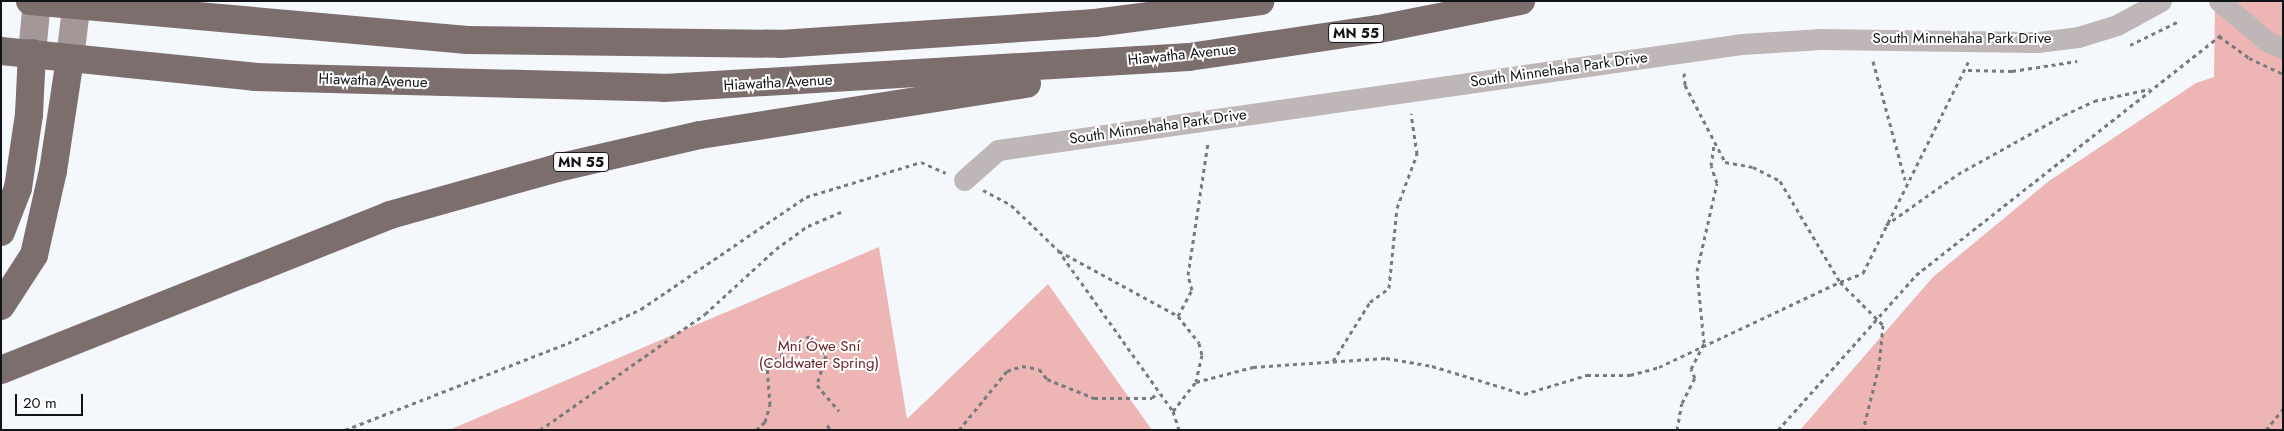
<!DOCTYPE html>
<meta charset="utf-8">
<style>
body{margin:0}
#map{position:relative;width:2284px;height:431px;overflow:hidden;background:#f4f8fd;font-family:Jost,sans-serif}
div>[style]{position:absolute}
.green>*{inset:0;background:#edb6b5}
.path>*{height:3px;margin-top:-1.5px;transform-origin:0;background:repeating-linear-gradient(90deg,#777a7f 0 4px,transparent 0 8px)}
.street>*{height:21px;margin:-10.5px;padding:0 10.5px;transform-origin:10.5px;border-radius:10.5px;background:#bfb7b7}
.secondary>*{height:28px;margin:-14px;padding:0 14px;transform-origin:14px;border-radius:14px;background:#a39897}
.highway>*{height:28px;margin:-14px;padding:0 14px;transform-origin:14px;border-radius:14px;background:#7d6e6e}
span{translate:-50% -50%;white-space:nowrap;text-align:center;line-height:1.15;-webkit-text-stroke:4px #fff;paint-order:stroke}
.shield-label span{padding:1px 4px;background:#fff;border:1px solid;border-radius:4px;-webkit-text-stroke-width:0}
.shield-label{font-size:14px;color:#101317;font-weight:700}
.street-label{font-size:15px;color:#101317}
.park-label{font-size:15px;color:#6a2429}
.frame{position:absolute;inset:0;border:2px solid #101317;pointer-events:none}
.scale{position:absolute;left:15px;top:394px;width:68px;height:22px;box-sizing:border-box;border:2px solid #101317;border-top:0;padding-left:6px;font-size:15px;line-height:18px;white-space:nowrap;color:#101317;-webkit-text-stroke:4px #fff;paint-order:stroke}
</style>
<div id="map">
<div class="green">
<i style="clip-path:polygon(2215px 1px,2283px 1px,2283px 430px,1800px 430px,1933px 277px,2049px 181px,2196px 83px,2214px 77px)"></i>
<i style="clip-path:polygon(879px 247px,907px 419px,1048px 284px,1152px 430px,449px 430px)"></i>
</div>
<div class="path">
<i style="left:2219px;top:36px;width:37px;rotate:36deg"></i>
<i style="left:2249px;top:58px;width:38px;rotate:25deg"></i>
<i style="left:2130px;top:45px;width:55px;rotate:-26.1deg"></i>
<i style="left:1873px;top:61px;width:123px;rotate:74.9deg"></i>
<i style="left:1968px;top:70px;width:44px;rotate:1.3deg"></i>
<i style="left:2012px;top:71px;width:66px;rotate:-8.7deg"></i>
<i style="left:1684px;top:73px;width:12px;rotate:85deg"></i>
<i style="left:1685px;top:85px;width:87px;rotate:62.5deg"></i>
<i style="left:1725px;top:162px;width:28px;rotate:10deg"></i>
<i style="left:1753px;top:167px;width:30px;rotate:27deg"></i>
<i style="left:1780px;top:181px;width:117px;rotate:59.3deg"></i>
<i style="left:1840px;top:282px;width:25px;rotate:-21deg"></i>
<i style="left:1863px;top:273px;width:236px;rotate:-63.5deg"></i>
<i style="left:983px;top:190px;width:32px;rotate:28deg"></i>
<i style="left:1011px;top:205px;width:65px;rotate:43.8deg"></i>
<i style="left:1058px;top:250px;width:198px;rotate:54.5deg"></i>
<i style="left:1173px;top:411px;width:20px;rotate:72deg"></i>
<i style="left:1886px;top:225px;width:88px;rotate:-35.3deg"></i>
<i style="left:1958px;top:174px;width:121px;rotate:-29.1deg"></i>
<i style="left:2064px;top:115px;width:33px;rotate:-25deg"></i>
<i style="left:2094px;top:101px;width:57px;rotate:-12.1deg"></i>
<i style="left:1059px;top:251px;width:136px;rotate:28.6deg"></i>
<i style="left:1178px;top:316px;width:34px;rotate:52deg"></i>
<i style="left:1199px;top:343px;width:12px;rotate:76deg"></i>
<i style="left:1202px;top:355px;width:27px;rotate:103deg"></i>
<i style="left:1178px;top:316px;width:30px;rotate:-62deg"></i>
<i style="left:1192px;top:290px;width:16px;rotate:-105deg"></i>
<i style="left:1188px;top:275px;width:134px;rotate:-81.4deg"></i>
<i style="left:1333px;top:361px;width:70px;rotate:-57.9deg"></i>
<i style="left:1370px;top:302px;width:24px;rotate:-36deg"></i>
<i style="left:1389px;top:288px;width:80px;rotate:-84.3deg"></i>
<i style="left:1397px;top:208px;width:58px;rotate:-69.7deg"></i>
<i style="left:1417px;top:154px;width:41px;rotate:-98.3deg"></i>
<i style="left:1173px;top:411px;width:37px;rotate:-52deg"></i>
<i style="left:1196px;top:382px;width:59px;rotate:-14.7deg"></i>
<i style="left:1253px;top:367px;width:133px;rotate:-3.9deg"></i>
<i style="left:1386px;top:358px;width:47px;rotate:9.9deg"></i>
<i style="left:1432px;top:366px;width:96px;rotate:16.9deg"></i>
<i style="left:1524px;top:394px;width:66px;rotate:-16.8deg"></i>
<i style="left:1587px;top:375px;width:43px"></i>
<i style="left:1630px;top:375px;width:30px;rotate:-15deg"></i>
<i style="left:1659px;top:367px;width:200px;rotate:-25.2deg"></i>
<i style="left:1840px;top:282px;width:61px;rotate:45deg"></i>
<i style="left:1883px;top:325px;width:41px;rotate:95.6deg"></i>
<i style="left:1879px;top:366px;width:66px;rotate:104deg"></i>
<i style="left:827px;top:425px;width:6px;rotate:51deg"></i>
<i style="left:345px;top:430px;width:239px;rotate:-21.3deg"></i>
<i style="left:568px;top:343px;width:81px;rotate:-25deg"></i>
<i style="left:641px;top:309px;width:199px;rotate:-34.2deg"></i>
<i style="left:806px;top:197px;width:120px;rotate:-16.9deg"></i>
<i style="left:921px;top:162px;width:27px;rotate:24deg"></i>
<i style="left:540px;top:430px;width:202px;rotate:-35.1deg"></i>
<i style="left:705px;top:314px;width:96px;rotate:-42.5deg"></i>
<i style="left:776px;top:249px;width:39px;rotate:-36deg"></i>
<i style="left:808px;top:226px;width:36px;rotate:-23deg"></i>
<i style="left:756px;top:430px;width:12px;rotate:-42deg"></i>
<i style="left:765px;top:422px;width:18px;rotate:-74deg"></i>
<i style="left:770px;top:405px;width:40px;rotate:-94.3deg"></i>
<i style="left:767px;top:365px;width:49px;rotate:-35deg"></i>
<i style="left:807px;top:337px;width:7px;rotate:8deg"></i>
<i style="left:814px;top:338px;width:21px;rotate:55deg"></i>
<i style="left:826px;top:355px;width:31px;rotate:107deg"></i>
<i style="left:817px;top:385px;width:34px;rotate:50deg"></i>
<i style="left:959px;top:430px;width:76px;rotate:-50.9deg"></i>
<i style="left:1007px;top:371px;width:16px;rotate:-18deg"></i>
<i style="left:1022px;top:366px;width:17px;rotate:10deg"></i>
<i style="left:1039px;top:369px;width:13px;rotate:51deg"></i>
<i style="left:1047px;top:379px;width:51px;rotate:22deg"></i>
<i style="left:1094px;top:398px;width:58px"></i>
<i style="left:1152px;top:398px;width:8px;rotate:-45deg"></i>
<i style="left:1677px;top:430px;width:27px;rotate:-80deg"></i>
<i style="left:1682px;top:403px;width:28px;rotate:-63deg"></i>
<i style="left:1695px;top:378px;width:10px;rotate:-114deg"></i>
<i style="left:1691px;top:369px;width:29px;rotate:-63deg"></i>
<i style="left:1704px;top:343px;width:72px;rotate:-95.6deg"></i>
<i style="left:1697px;top:271px;width:90px;rotate:-77.2deg"></i>
<i style="left:1717px;top:183px;width:18px;rotate:-109deg"></i>
<i style="left:1711px;top:166px;width:22px;rotate:-82deg"></i>
<i style="left:1778px;top:430px;width:208px;rotate:-48.3deg"></i>
<i style="left:1916px;top:275px;width:391px;rotate:-38.2deg"></i>
<i style="left:2266px;top:430px;width:27px;rotate:-51deg"></i>
</div>
<div class="street">
<i style="left:2219px;top:1px;width:64px;rotate:39.9deg"></i>
<i style="left:2268px;top:42px;width:16px;rotate:22deg"></i>
<i style="left:964px;top:180px;width:45px;rotate:-41.4deg"></i>
<i style="left:998px;top:150px;width:752px;rotate:-8.11deg"></i>
<i style="left:1742px;top:44px;width:79px;rotate:-3.6deg"></i>
<i style="left:1821px;top:39px;width:217px;rotate:0.8deg"></i>
<i style="left:2038px;top:42px;width:40px;rotate:-7.1deg"></i>
<i style="left:2078px;top:37px;width:41px;rotate:-17.1deg"></i>
<i style="left:2117px;top:25px;width:50px;rotate:-28.6deg"></i>
</div>
<div class="secondary">
<i style="left:32px;top:53px;width:52px;rotate:-84.5deg"></i>
<i style="left:70px;top:58px;width:57px;rotate:-83deg"></i>
</div>
<div class="highway">
<i style="left:30px;top:1px;width:439px;rotate:5.1deg"></i>
<i style="left:467px;top:40px;width:313px;rotate:0.7deg"></i>
<i style="left:780px;top:44px;width:316px;rotate:-3.8deg"></i>
<i style="left:1095px;top:23px;width:167px;rotate:-7.5deg"></i>
<i style="left:1px;top:51px;width:255px;rotate:5.8deg"></i>
<i style="left:255px;top:77px;width:409px;rotate:1.5deg"></i>
<i style="left:664px;top:88px;width:526px;rotate:-3.38deg"></i>
<i style="left:1189px;top:57px;width:192px;rotate:-8.4deg"></i>
<i style="left:1379px;top:29px;width:145px;rotate:-11.2deg"></i>
<i style="left:1px;top:232px;width:47px;rotate:-68.9deg"></i>
<i style="left:18px;top:188px;width:75px;rotate:-81.5deg"></i>
<i style="left:29px;top:114px;width:61px;rotate:-87.2deg"></i>
<i style="left:1px;top:306px;width:61px;rotate:-57.1deg"></i>
<i style="left:34px;top:255px;width:86px;rotate:-77.3deg"></i>
<i style="left:53px;top:171px;width:114px;rotate:-81.4deg"></i>
<i style="left:1px;top:370px;width:419px;rotate:-21.7deg"></i>
<i style="left:390px;top:215px;width:173px;rotate:-15.7deg"></i>
<i style="left:557px;top:168px;width:147px;rotate:-13deg"></i>
<i style="left:700px;top:135px;width:331px;rotate:-8.9deg"></i>
</div>
<div class="shield-label">
<span style="left:1356px;top:33px">MN 55</span>
<span style="left:581px;top:162px">MN 55</span>
</div>
<div class="street-label">
<span style="left:1962px;top:39px">South Minnehaha Park Drive</span>
<span style="left:1182px;top:55px;rotate:-6deg">Hiawatha Avenue</span>
<span style="left:1559px;top:70px;rotate:-8deg">South Minnehaha Park Drive</span>
<span style="left:373px;top:81px;rotate:2deg">Hiawatha Avenue</span>
<span style="left:778px;top:83px;rotate:-3deg">Hiawatha Avenue</span>
<span style="left:1158px;top:127px;rotate:-8deg">South Minnehaha Park Drive</span>
</div>
<div class="park-label">
<span style="left:819px;top:355px">Mní Ówe Sní<br>(Coldwater Spring)</span>
</div>
<div class="frame"></div>
<div class="scale">20 m</div>
</div>
